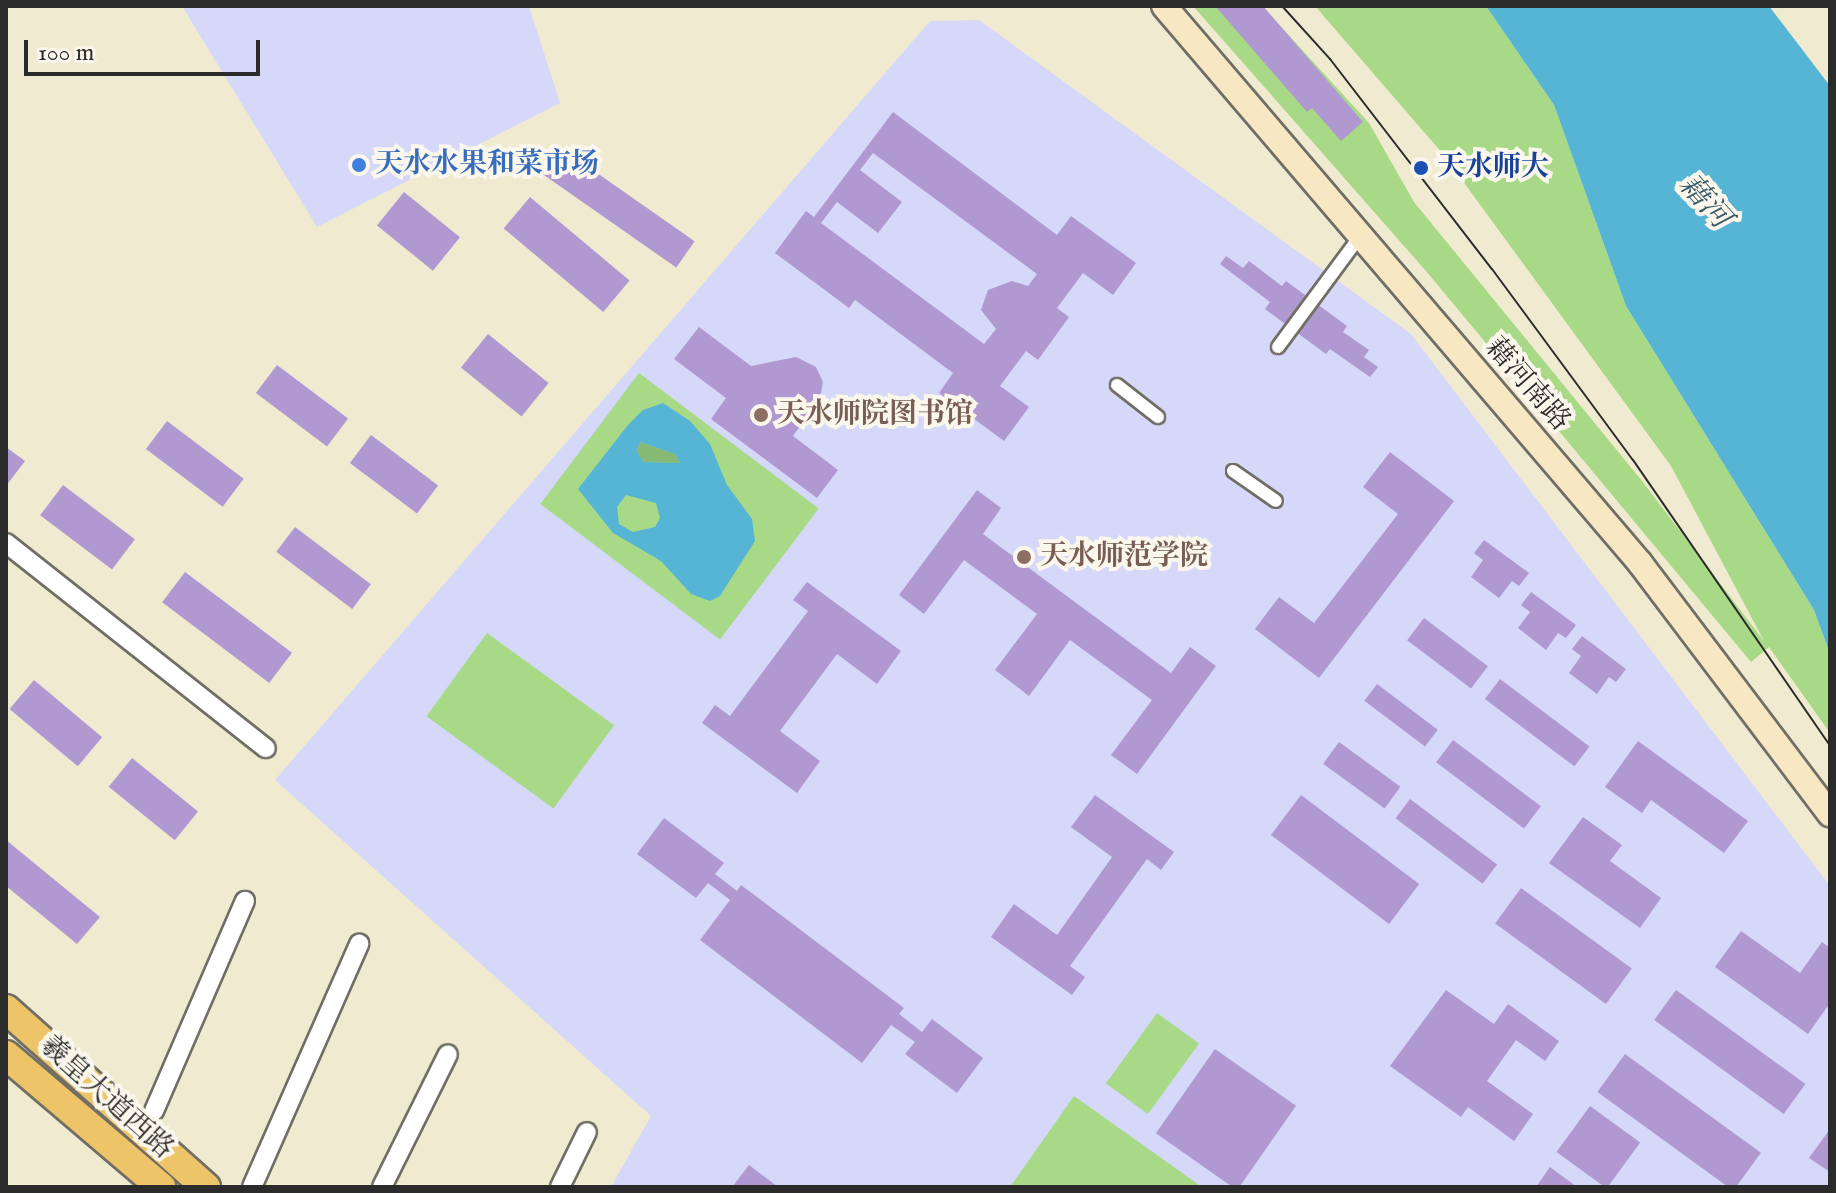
<!DOCTYPE html>
<meta charset="utf-8">
<style>
body{margin:0}
#map{position:relative;width:1836px;height:1193px;overflow:hidden;background:#f0ead1;font-family:"IM FELL English","Noto Serif SC",serif}
div>[style]{position:absolute}
.built>*{inset:0;background:#d5d8f9}
.green>*{inset:0;background:#a8d987;transform-origin:0 0}
.forest>*{inset:0;background:#86b974}
.water>*{inset:0;background:#56b5d5}
.building>*{inset:0;background:#b099d1;transform-origin:0 0}
.roads{filter:drop-shadow(2px 0 #706e65) drop-shadow(-2px 0 #706e65) drop-shadow(0 2px #706e65) drop-shadow(0 -2px #706e65)}
.pedestrian>*{height:12px;margin:-6px;padding:0 6px;transform-origin:6px;border-radius:6px;background:#fff}
.minor>*{height:18px;margin:-9px;padding:0 9px;transform-origin:9px;border-radius:9px;background:#fff}
.secondary>*{height:24px;margin:-12px;padding:0 12px;transform-origin:12px;border-radius:12px;background:#f8e7c3}
.primary>*{height:28px;margin:-14px;padding:0 14px;transform-origin:14px;border-radius:14px;background:#eec469}
.tram>*{height:2px;margin:-1px;padding:0 1px;transform-origin:1px;border-radius:1px;background:#2b2b2b}
.dots>*{width:22px;height:22px;translate:-50% -50%;box-sizing:border-box;border:4px solid #fbf7ec;border-radius:50%}
span{translate:-50% -50%;white-space:nowrap;text-align:center;line-height:1.15;-webkit-text-stroke:8px #fbf7ec;paint-order:stroke}
.shop-label{font-size:28px;color:#366cbe;font-weight:700}
.left{translate:0 -50%;text-align:left}
.transit-label{font-size:28px;color:#164399;font-weight:700}
.street-label{font-size:28px;color:#2b2b2b}
.education-label{font-size:28px;color:#785e54;font-weight:700}
.water-label{font-size:30px;color:#3a5b66;font-style:italic}
.frame{position:absolute;inset:0;border:8px solid #2b2b2b;pointer-events:none}
.scale{position:absolute;left:24px;top:40px;width:236px;height:36px;box-sizing:border-box;border:4px solid #2b2b2b;border-top:0;padding-left:10px;font-size:24px;line-height:28px;white-space:nowrap;color:#2b2b2b;-webkit-text-stroke:6px #fbf7ec;paint-order:stroke}
</style>
<div id="map">
<div class="built">
<i style="clip-path:polygon(182px 6px,529px 6px,560px 103px,317px 227px)"></i>
<i style="clip-path:polygon(979px 20px,1411px 334px,1830px 886px,1830px 1187px,611px 1187px,651px 1116px,275px 780px,930px 21px)"></i>
</div>
<div class="green">
<i style="clip-path:polygon(1193px 6px,1262px 6px,1369px 123px,1414px 202px,1642px 481px,1764px 641px,1671px 466px,1443px 154px,1315px 6px,1486px 6px,1554px 105px,1626px 306px,1814px 610px,1830px 654px,1830px 733px,1769px 647px,1751px 662px,1426px 271px)"></i>
<i style="left:639px;top:373px;width:225px;height:164px;rotate:37deg"></i>
<i style="left:487px;top:633px;width:157px;height:103px;rotate:36deg"></i>
<i style="left:1157px;top:1013px;width:52px;height:87px;rotate:36deg"></i>
<i style="clip-path:polygon(1074px 1096px,1202px 1187px,1010px 1187px)"></i>
</div>
<div class="forest">
<i style="clip-path:polygon(640px 442px,675px 454px,680px 463px,643px 462px,637px 451px)"></i>
</div>
<div class="water">
<i style="clip-path:polygon(1486px 6px,1769px 6px,1830px 86px,1830px 654px,1814px 610px,1626px 306px,1554px 105px)"></i>
<i style="clip-path:polygon(evenodd,663px 403px,690px 421px,710px 444px,727px 485px,752px 519px,755px 541px,720px 596px,710px 601px,691px 594px,661px 561px,613px 533px,578px 489px,628px 425px,643px 410px,663px 403px,640px 442px,675px 454px,680px 463px,643px 462px,637px 451px,640px 442px,663px 403px,626px 495px,656px 503px,660px 518px,655px 527px,633px 532px,619px 524px,617px 507px,626px 495px)"></i>
</div>
<div class="building">
<i style="clip-path:polygon(1215px 6px,1263px 6px,1363px 122px,1341px 141px,1312px 108px,1307px 112px)"></i>
<i style="clip-path:polygon(evenodd,893px 112px,1057px 235px,1071px 216px,1136px 263px,1113px 295px,1083px 273px,1057px 308px,1069px 317px,1038px 360px,1026px 351px,1000px 386px,1029px 407px,1004px 441px,939px 393px,953px 373px,855px 300px,849px 308px,775px 253px,806px 211px,814px 217px,893px 112px,873px 153px,1037px 274px,1028px 286px,1012px 281px,988px 290px,981px 310px,996px 329px,984px 344px,821px 223px,837px 202px,878px 233px,902px 202px,860px 170px,873px 153px)"></i>
<i style="left:557px;top:145px;width:168px;height:32px;rotate:35deg"></i>
<i style="left:404px;top:192px;width:72px;height:43px;rotate:39deg"></i>
<i style="left:530px;top:197px;width:130px;height:41px;rotate:40deg"></i>
<i style="clip-path:polygon(1226px 256px,1243px 268px,1249px 261px,1282px 286px,1286px 281px,1347px 326px,1343px 332px,1369px 350px,1364px 357px,1378px 367px,1370px 377px,1330px 349px,1326px 354px,1265px 309px,1270px 302px,1220px 264px)"></i>
<i style="clip-path:polygon(699px 327px,751px 366px,796px 357px,816px 367px,823px 382px,820px 398px,793px 436px,838px 470px,817px 498px,711px 419px,726px 398px,674px 359px)"></i>
<i style="left:488px;top:334px;width:78px;height:43px;rotate:39deg"></i>
<i style="left:277px;top:365px;width:89px;height:35px;rotate:37deg"></i>
<i style="left:167px;top:421px;width:96px;height:35px;rotate:37deg"></i>
<i style="left:371px;top:435px;width:84px;height:35px;rotate:37deg"></i>
<i style="clip-path:polygon(6px 447px,25px 461px,6px 486px)"></i>
<i style="clip-path:polygon(1390px 452px,1454px 501px,1319px 678px,1255px 629px,1279px 597px,1314px 623px,1398px 514px,1363px 487px)"></i>
<i style="left:63px;top:485px;width:90px;height:38px;rotate:37deg"></i>
<i style="clip-path:polygon(977px 490px,1001px 508px,983px 534px,1171px 673px,1190px 647px,1216px 666px,1137px 774px,1111px 755px,1152px 700px,1070px 640px,1029px 696px,995px 670px,1037px 614px,964px 560px,924px 614px,899px 595px)"></i>
<i style="left:295px;top:527px;width:95px;height:31px;rotate:37deg"></i>
<i style="clip-path:polygon(1484px 540px,1529px 573px,1519px 586px,1512px 581px,1499px 598px,1471px 577px,1483px 560px,1474px 553px)"></i>
<i style="left:185px;top:572px;width:134px;height:38px;rotate:37deg"></i>
<i style="clip-path:polygon(807px 582px,901px 651px,877px 684px,837px 654px,780px 731px,820px 761px,797px 793px,702px 723px,715px 705px,730px 716px,808px 611px,793px 600px)"></i>
<i style="clip-path:polygon(1531px 592px,1576px 625px,1566px 638px,1558px 633px,1546px 650px,1518px 628px,1530px 612px,1521px 605px)"></i>
<i style="left:1424px;top:618px;width:80px;height:28px;rotate:37deg"></i>
<i style="clip-path:polygon(1582px 636px,1626px 669px,1616px 682px,1609px 677px,1597px 694px,1569px 673px,1581px 656px,1572px 649px)"></i>
<i style="left:1500px;top:679px;width:112px;height:25px;rotate:37deg"></i>
<i style="left:34px;top:680px;width:89px;height:38px;rotate:40deg"></i>
<i style="left:1377px;top:684px;width:76px;height:21px;rotate:37deg"></i>
<i style="left:1453px;top:740px;width:110px;height:28px;rotate:37deg"></i>
<i style="clip-path:polygon(1638px 741px,1748px 821px,1724px 853px,1651px 800px,1642px 813px,1605px 787px)"></i>
<i style="left:1339px;top:742px;width:76px;height:27px;rotate:36deg"></i>
<i style="left:132px;top:758px;width:85px;height:37px;rotate:39deg"></i>
<i style="clip-path:polygon(1095px 795px,1174px 852px,1161px 870px,1147px 859px,1070px 966px,1085px 977px,1072px 995px,991px 937px,1014px 904px,1057px 935px,1112px 857px,1071px 827px)"></i>
<i style="left:1301px;top:795px;width:148px;height:50px;rotate:37deg"></i>
<i style="left:1410px;top:799px;width:109px;height:24px;rotate:37deg"></i>
<i style="clip-path:polygon(1583px 817px,1622px 845px,1610px 861px,1661px 898px,1640px 928px,1549px 863px)"></i>
<i style="clip-path:polygon(664px 818px,724px 863px,715px 874px,737px 891px,741px 885px,904px 1008px,899px 1014px,922px 1032px,932px 1019px,983px 1058px,957px 1093px,905px 1054px,915px 1042px,891px 1025px,862px 1063px,700px 940px,730px 900px,708px 883px,696px 898px,637px 854px)"></i>
<i style="clip-path:polygon(6px 840px,100px 917px,77px 944px,6px 886px)"></i>
<i style="left:1521px;top:888px;width:137px;height:44px;rotate:36deg"></i>
<i style="clip-path:polygon(1741px 931px,1800px 973px,1822px 942px,1830px 948px,1830px 1003px,1808px 1034px,1715px 967px)"></i>
<i style="clip-path:polygon(1446px 990px,1494px 1024px,1508px 1004px,1559px 1041px,1545px 1061px,1516px 1040px,1487px 1081px,1533px 1114px,1514px 1141px,1468px 1107px,1461px 1117px,1390px 1066px)"></i>
<i style="left:1676px;top:990px;width:160px;height:37px;rotate:36deg"></i>
<i style="left:1215px;top:1049px;width:99px;height:103px;rotate:35deg"></i>
<i style="left:1625px;top:1054px;width:168px;height:47px;rotate:36deg"></i>
<i style="left:1590px;top:1106px;width:62px;height:57px;rotate:36deg"></i>
<i style="clip-path:polygon(1830px 1129px,1830px 1172px,1809px 1158px)"></i>
<i style="clip-path:polygon(749px 1165px,778px 1187px,732px 1187px)"></i>
<i style="clip-path:polygon(1550px 1167px,1577px 1187px,1536px 1187px)"></i>
</div>
<div class="roads">
<div class="pedestrian">
<i style="left:1278px;top:347px;width:138px;rotate:-53.5deg"></i>
<i style="left:1117px;top:385px;width:52px;rotate:38deg"></i>
<i style="left:1233px;top:471px;width:52px;rotate:34.9deg"></i>
</div>
<div class="minor">
<i style="left:6px;top:543px;width:331px;rotate:38.3deg"></i>
<i style="left:154px;top:1111px;width:229px;rotate:-66.6deg"></i>
<i style="left:252px;top:1187px;width:266px;rotate:-66.2deg"></i>
<i style="left:382px;top:1187px;width:148px;rotate:-63.6deg"></i>
<i style="left:560px;top:1187px;width:61px;rotate:-63.9deg"></i>
</div>
<div class="secondary">
<i style="left:1164px;top:6px;width:733px;rotate:49.48deg"></i>
<i style="left:1640px;top:563px;width:315px;rotate:52.9deg"></i>
</div>
<div class="primary">
<i style="left:6px;top:1009px;width:268px;rotate:41.7deg"></i>
<i style="left:6px;top:1055px;width:204px;rotate:40.4deg"></i>
</div>
</div>
<div class="tram">
<i style="left:1282px;top:6px;width:72px;rotate:47.8deg"></i>
<i style="left:1330px;top:59px;width:265px;rotate:52.4deg"></i>
<i style="left:1492px;top:269px;width:237px;rotate:53.6deg"></i>
<i style="left:1633px;top:460px;width:347px;rotate:55.4deg"></i>
</div>
<div class="dots">
<i style="left:359px;top:165px;background:#3f7fe0"></i>
<i style="left:1421px;top:168px;background:#1a4fb4"></i>
<i style="left:761px;top:415px;background:#8d6e63"></i>
<i style="left:1024px;top:557px;background:#8d6e63"></i>
</div>
<div class="shop-label">
<span class="left" style="left:375px;top:165px">天水水果和菜市场</span>
</div>
<div class="transit-label">
<span class="left" style="left:1437px;top:168px">天水师大</span>
</div>
<div class="street-label">
<span style="left:1527px;top:385px;rotate:49deg">藉河南路</span>
<span style="left:106px;top:1098px;rotate:42deg">羲皇大道西路</span>
</div>
<div class="education-label">
<span class="left" style="left:777px;top:415px">天水师院图书馆</span>
<span class="left" style="left:1040px;top:557px">天水师范学院</span>
</div>
<div class="water-label">
<span style="left:1704px;top:202px;rotate:48deg">藉河</span>
</div>
<div class="frame"></div>
<div class="scale">100 m</div>
</div>
